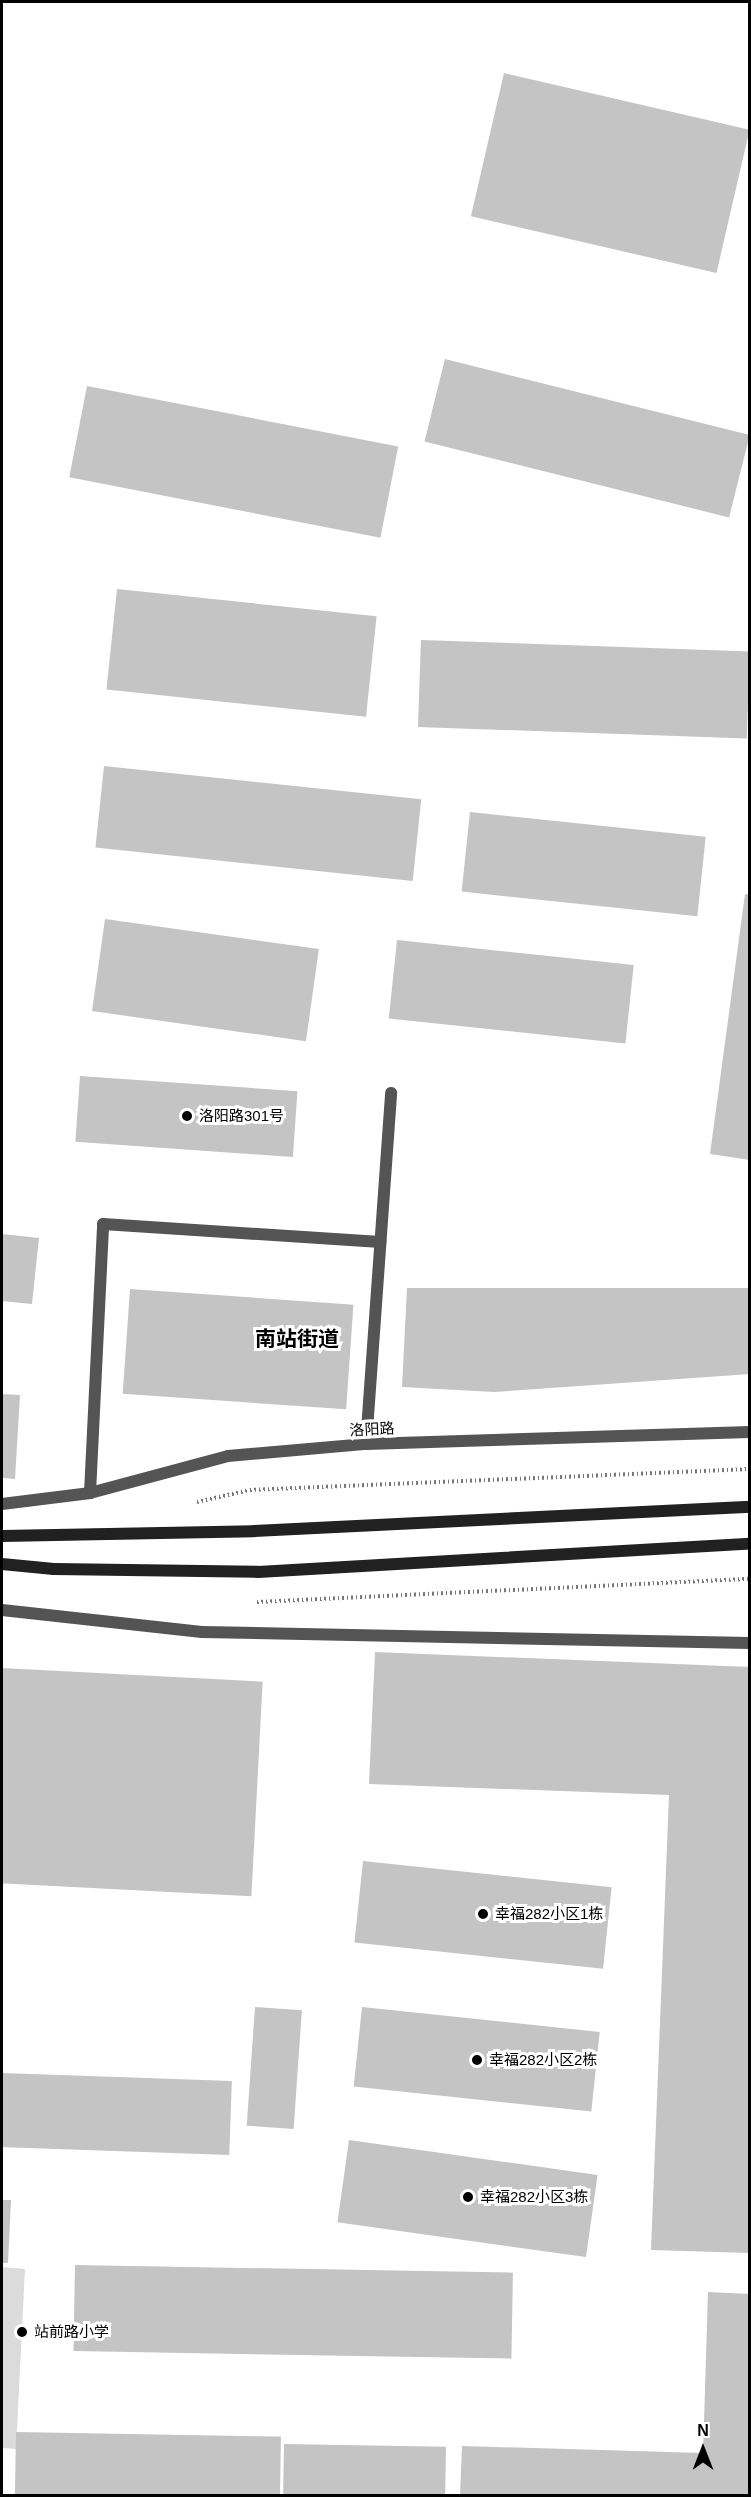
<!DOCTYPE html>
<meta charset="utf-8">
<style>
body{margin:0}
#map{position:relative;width:751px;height:2497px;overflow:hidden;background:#fff;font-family:Helvetica,"Noto Sans SC",sans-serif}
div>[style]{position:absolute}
.green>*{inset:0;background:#dbdbdb}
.building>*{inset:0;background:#c4c4c4;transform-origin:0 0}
.path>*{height:4px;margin-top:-2px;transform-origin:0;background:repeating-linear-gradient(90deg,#767676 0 1.5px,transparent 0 4.5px)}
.service>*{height:12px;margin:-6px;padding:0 6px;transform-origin:6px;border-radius:6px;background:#545454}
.tertiary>*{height:12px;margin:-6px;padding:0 6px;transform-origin:6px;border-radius:6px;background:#545454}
.secondary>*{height:12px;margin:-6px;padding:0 6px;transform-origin:6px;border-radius:6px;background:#212121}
.dots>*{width:16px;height:16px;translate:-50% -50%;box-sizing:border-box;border:3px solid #fff;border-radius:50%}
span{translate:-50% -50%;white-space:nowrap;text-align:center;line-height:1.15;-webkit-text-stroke:6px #fff;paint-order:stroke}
.poi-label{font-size:15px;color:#000}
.left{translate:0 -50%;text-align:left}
.street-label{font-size:15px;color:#000}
.district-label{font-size:21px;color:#000;font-weight:700}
.frame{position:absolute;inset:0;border:3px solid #000;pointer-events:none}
.north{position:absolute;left:673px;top:2419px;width:60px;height:60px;-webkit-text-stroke:4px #fff;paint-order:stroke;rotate:0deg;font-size:16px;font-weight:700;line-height:24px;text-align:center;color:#000}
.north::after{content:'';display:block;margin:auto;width:21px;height:27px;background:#000;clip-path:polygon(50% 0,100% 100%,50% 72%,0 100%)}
</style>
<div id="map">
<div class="green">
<i style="clip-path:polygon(2px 2267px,25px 2269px,16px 2449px,2px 2448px)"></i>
</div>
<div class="building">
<i style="left:504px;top:73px;width:252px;height:147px;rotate:13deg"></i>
<i style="left:445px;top:359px;width:314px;height:85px;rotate:14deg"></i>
<i style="left:87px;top:386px;width:317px;height:93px;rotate:11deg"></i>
<i style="left:117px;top:589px;width:261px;height:101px;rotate:6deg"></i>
<i style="left:421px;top:640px;width:329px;height:87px;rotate:2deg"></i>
<i style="left:104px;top:766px;width:319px;height:82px;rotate:6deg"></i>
<i style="left:470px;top:812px;width:237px;height:80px;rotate:6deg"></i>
<i style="clip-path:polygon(745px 894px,750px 895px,750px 1160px,710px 1154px)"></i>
<i style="left:105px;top:919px;width:216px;height:93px;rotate:8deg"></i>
<i style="left:397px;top:940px;width:238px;height:79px;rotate:6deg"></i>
<i style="left:80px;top:1076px;width:218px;height:66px;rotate:4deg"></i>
<i style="clip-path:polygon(2px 1234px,39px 1238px,32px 1304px,2px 1301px)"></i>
<i style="clip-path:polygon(407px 1288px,750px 1288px,750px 1374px,494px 1392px,402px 1387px)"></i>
<i style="left:130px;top:1289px;width:224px;height:105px;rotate:4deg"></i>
<i style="clip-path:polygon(2px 1394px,20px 1395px,15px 1479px,2px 1478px)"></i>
<i style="clip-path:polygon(375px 1652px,750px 1667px,750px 2253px,651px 2250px,669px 1795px,369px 1784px)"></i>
<i style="left:2px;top:1668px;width:261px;height:215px;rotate:3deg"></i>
<i style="left:363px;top:1861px;width:250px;height:82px;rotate:6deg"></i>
<i style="left:255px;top:2007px;width:47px;height:119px;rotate:4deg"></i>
<i style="left:362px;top:2007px;width:239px;height:80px;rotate:6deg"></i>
<i style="left:2px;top:2073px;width:230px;height:74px;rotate:2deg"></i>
<i style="left:349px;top:2140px;width:251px;height:83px;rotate:8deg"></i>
<i style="clip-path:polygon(2px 2200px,11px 2200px,8px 2263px,2px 2263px)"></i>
<i style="left:75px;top:2265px;width:438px;height:86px;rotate:1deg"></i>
<i style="clip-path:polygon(708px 2292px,750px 2294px,750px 2496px,460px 2496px,462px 2446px,703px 2453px)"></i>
<i style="left:16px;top:2432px;width:265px;height:64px;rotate:1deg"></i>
<i style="left:284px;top:2444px;width:162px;height:52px;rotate:1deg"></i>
</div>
<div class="path">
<i style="left:197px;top:1502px;width:54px;rotate:-12.8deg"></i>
<i style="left:250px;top:1490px;width:500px;rotate:-2.41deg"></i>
<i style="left:257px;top:1602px;width:494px;rotate:-2.7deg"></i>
</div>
<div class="service">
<i style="left:366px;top:1444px;width:352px;rotate:-85.9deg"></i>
<i style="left:90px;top:1493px;width:269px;rotate:-87.2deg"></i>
<i style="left:103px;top:1224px;width:278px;rotate:3.7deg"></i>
</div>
<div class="tertiary">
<i style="left:2px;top:1504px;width:89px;rotate:-7.1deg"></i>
<i style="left:90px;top:1493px;width:143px;rotate:-15deg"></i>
<i style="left:228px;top:1456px;width:139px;rotate:-5deg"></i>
<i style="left:366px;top:1444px;width:384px;rotate:-1.8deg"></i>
<i style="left:2px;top:1610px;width:201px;rotate:6.3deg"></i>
<i style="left:202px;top:1632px;width:548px;rotate:1.15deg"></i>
</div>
<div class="secondary">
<i style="left:2px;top:1536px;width:252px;rotate:-1.1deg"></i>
<i style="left:254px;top:1531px;width:497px;rotate:-2.8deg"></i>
<i style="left:2px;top:1564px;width:52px;rotate:5.5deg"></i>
<i style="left:54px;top:1569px;width:204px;rotate:0.8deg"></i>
<i style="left:258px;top:1572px;width:493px;rotate:-3.3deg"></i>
</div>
<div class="dots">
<i style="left:187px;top:1116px;background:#000"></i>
<i style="left:483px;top:1914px;background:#000"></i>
<i style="left:477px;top:2060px;background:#000"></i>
<i style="left:468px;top:2197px;background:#000"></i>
<i style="left:22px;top:2332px;background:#000"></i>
</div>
<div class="poi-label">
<span class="left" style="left:199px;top:1116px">洛阳路301号</span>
<span class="left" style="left:495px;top:1914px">幸福282小区1栋</span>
<span class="left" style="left:489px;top:2060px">幸福282小区2栋</span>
<span class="left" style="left:480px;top:2197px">幸福282小区3栋</span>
<span class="left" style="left:34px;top:2332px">站前路小学</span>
</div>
<div class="street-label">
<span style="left:372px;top:1429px;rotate:-3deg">洛阳路</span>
</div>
<div class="district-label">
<span style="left:297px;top:1339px">南站街道</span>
</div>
<div class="frame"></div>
<div class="north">N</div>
</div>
